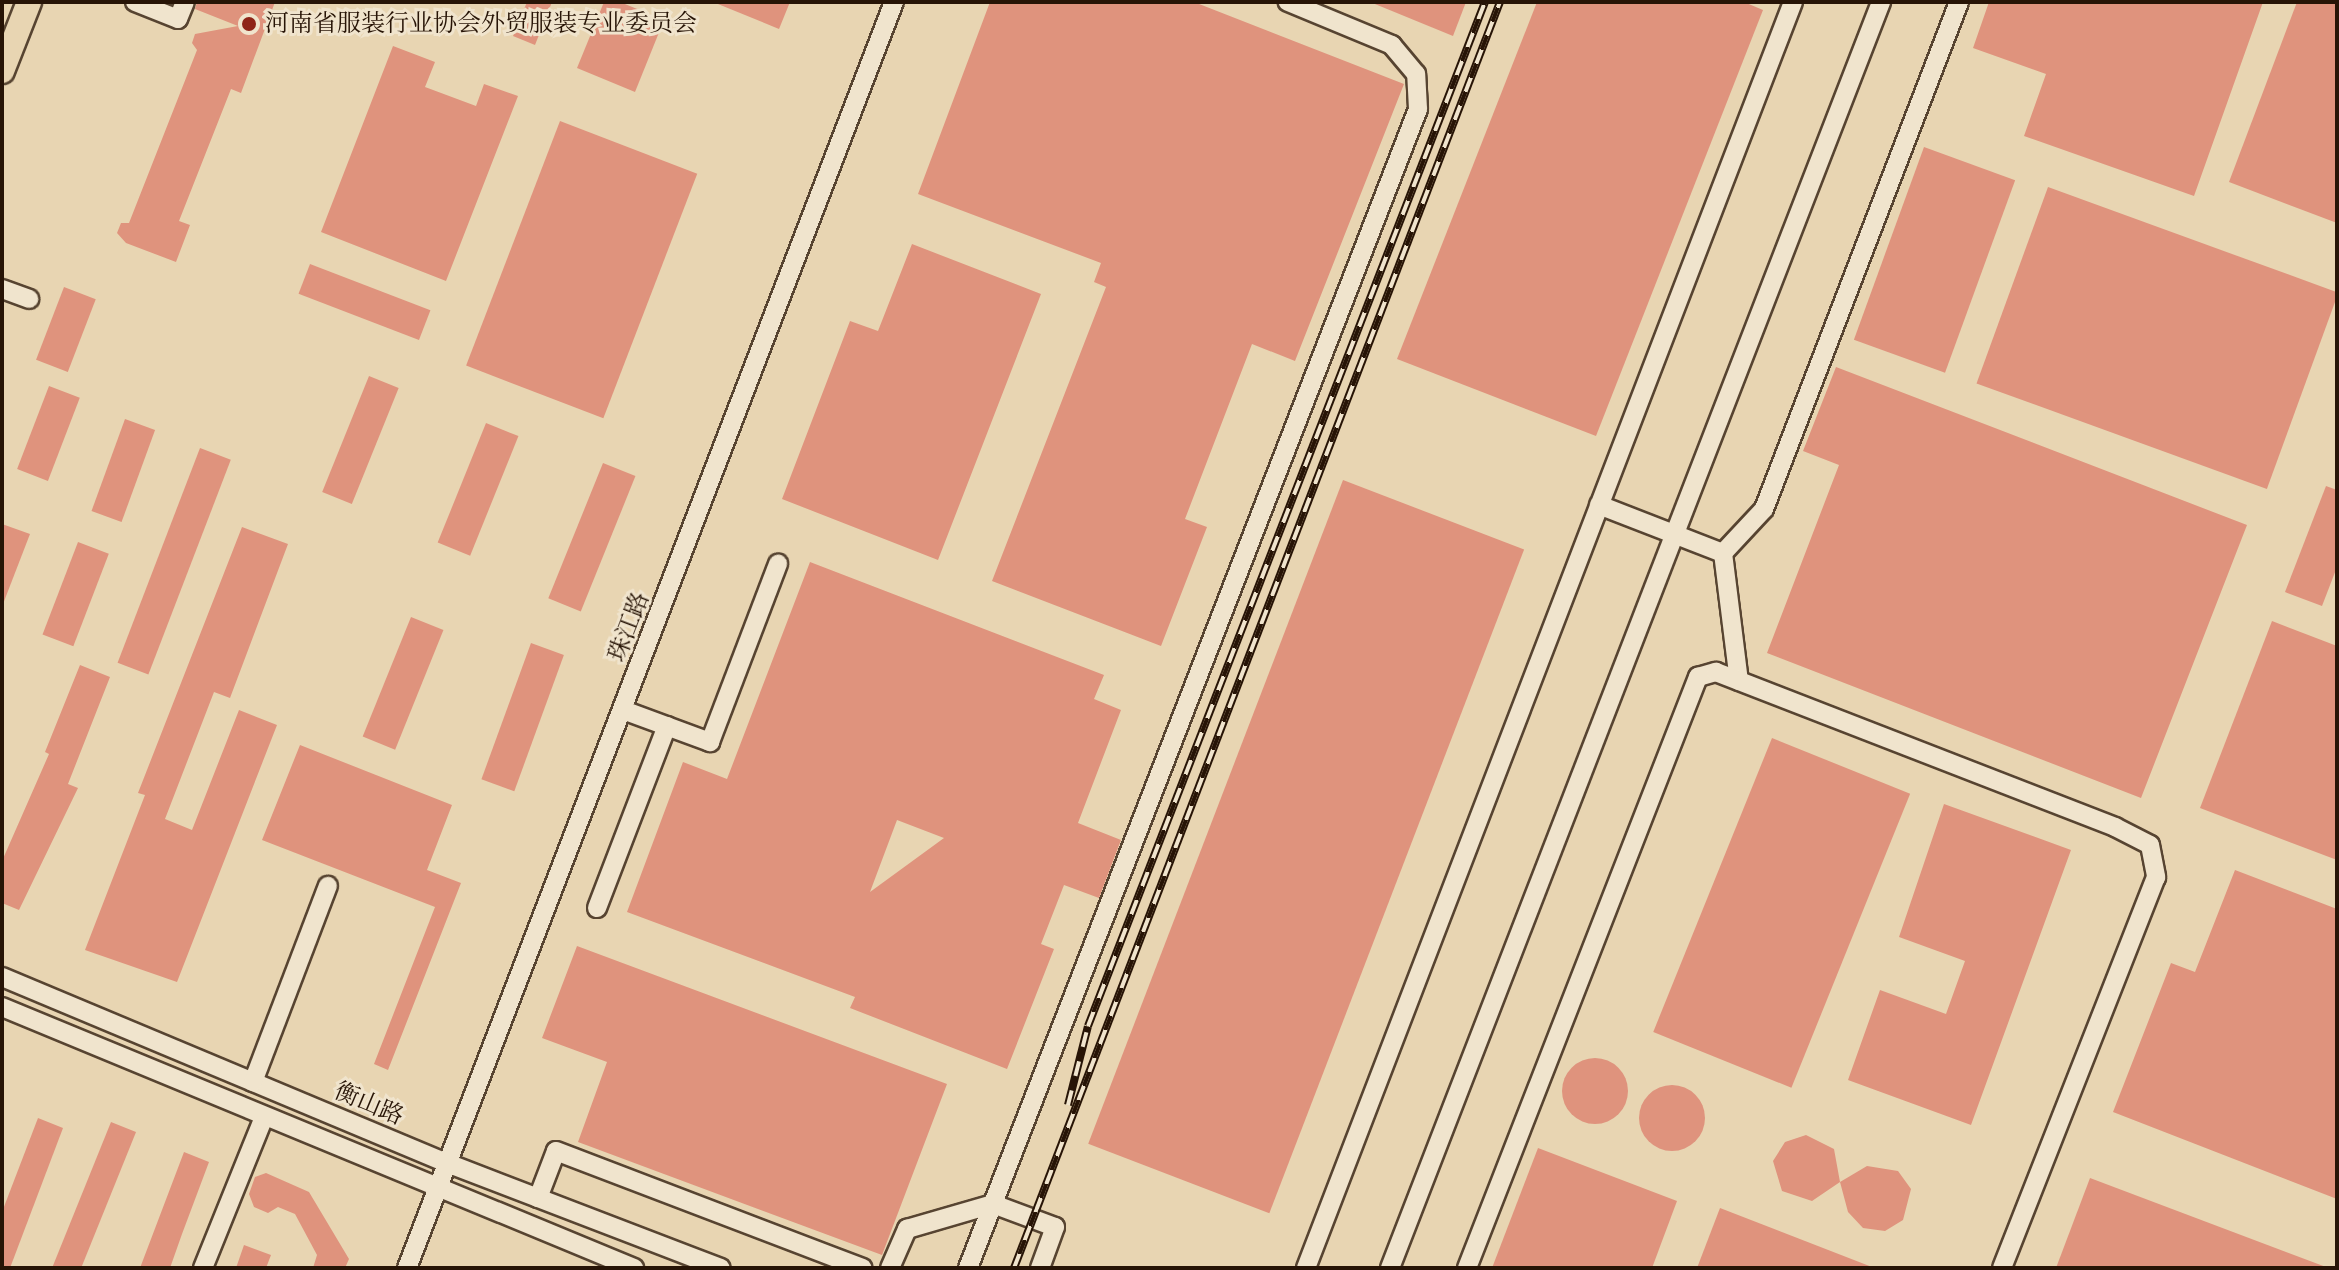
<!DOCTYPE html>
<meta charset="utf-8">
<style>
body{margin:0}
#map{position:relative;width:2339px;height:1270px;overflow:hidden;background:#e8d5b2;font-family:"IM FELL Double Pica","Noto Serif SC",serif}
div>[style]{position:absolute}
.building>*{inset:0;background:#df937d;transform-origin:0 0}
.round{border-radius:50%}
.roads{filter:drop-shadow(2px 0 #574431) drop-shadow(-2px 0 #574431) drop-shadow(0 2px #574431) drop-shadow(0 -2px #574431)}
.minor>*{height:18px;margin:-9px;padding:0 9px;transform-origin:9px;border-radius:9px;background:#f0e4cd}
.major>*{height:24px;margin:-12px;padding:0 12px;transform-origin:12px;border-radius:12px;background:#e8d5b2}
.rail>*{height:8px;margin-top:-4px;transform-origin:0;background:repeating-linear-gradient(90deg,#f0e4cd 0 15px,#271406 0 30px);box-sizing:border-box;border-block:2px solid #271406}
.dots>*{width:22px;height:22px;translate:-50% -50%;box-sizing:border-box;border:4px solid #f0e4cd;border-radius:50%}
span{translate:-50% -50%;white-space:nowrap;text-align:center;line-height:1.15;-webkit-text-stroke:6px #f0e4cd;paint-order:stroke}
.poi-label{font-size:24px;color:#271406}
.left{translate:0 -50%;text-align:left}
.street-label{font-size:24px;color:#271406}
.frame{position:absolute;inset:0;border:4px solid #271406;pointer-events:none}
</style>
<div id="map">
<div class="building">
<i style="clip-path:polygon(197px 2px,275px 2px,241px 93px,231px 89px,179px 221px,190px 225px,176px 262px,126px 243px,117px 233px,121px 223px,129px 223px,197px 50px,192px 43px,195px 34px,238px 26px,195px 9px)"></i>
<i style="clip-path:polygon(527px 2px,552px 2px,535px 45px,513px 36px)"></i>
<i style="clip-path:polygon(604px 2px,620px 2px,664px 20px,635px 92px,577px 68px)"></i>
<i style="clip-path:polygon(713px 2px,790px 2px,779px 29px)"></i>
<i style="clip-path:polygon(990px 2px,1194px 2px,1404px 84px,1295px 361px,1252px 344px,1185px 519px,1207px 527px,1161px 646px,992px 581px,1106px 287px,1094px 282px,1101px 263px,918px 194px)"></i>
<i style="clip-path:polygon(1370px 2px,1466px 2px,1453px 36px)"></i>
<i style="clip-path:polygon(1537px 2px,1744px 2px,1763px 10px,1596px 436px,1397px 359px)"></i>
<i style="clip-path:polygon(1989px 2px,2263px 2px,2194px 196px,2024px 136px,2046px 74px,1973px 48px)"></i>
<i style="clip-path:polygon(2297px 2px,2337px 2px,2337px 223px,2229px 182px)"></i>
<i style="clip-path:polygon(393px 46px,435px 62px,425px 87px,476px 106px,484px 84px,518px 96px,446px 281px,321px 232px)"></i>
<i style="left:560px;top:121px;width:147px;height:262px;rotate:21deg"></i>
<i style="left:1924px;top:147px;width:97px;height:205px;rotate:20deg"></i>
<i style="left:2048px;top:187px;width:309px;height:209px;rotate:20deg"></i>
<i style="clip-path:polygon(912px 244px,1041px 294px,938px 560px,782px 499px,850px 321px,878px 331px)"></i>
<i style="left:310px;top:264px;width:129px;height:32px;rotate:21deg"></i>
<i style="left:64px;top:287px;width:34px;height:78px;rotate:21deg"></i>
<i style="clip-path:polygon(1836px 367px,2247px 525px,2141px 798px,1767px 653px,1839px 465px,1803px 451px)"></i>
<i style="left:369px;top:376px;width:32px;height:125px;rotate:22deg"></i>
<i style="left:49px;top:386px;width:33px;height:89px;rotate:21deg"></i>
<i style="left:125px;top:419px;width:32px;height:98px;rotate:20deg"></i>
<i style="left:486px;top:423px;width:35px;height:129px;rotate:22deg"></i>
<i style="left:200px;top:448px;width:33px;height:230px;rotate:21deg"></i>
<i style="left:603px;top:463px;width:35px;height:146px;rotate:22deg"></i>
<i style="left:1343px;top:480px;width:194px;height:711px;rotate:21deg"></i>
<i style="clip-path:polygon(2326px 486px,2337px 490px,2337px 567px,2322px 606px,2285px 592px)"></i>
<i style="clip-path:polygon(2px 524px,30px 534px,3px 604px,2px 603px)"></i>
<i style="clip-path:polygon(242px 527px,288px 544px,230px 698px,214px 692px,165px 819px,192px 830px,239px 710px,277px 725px,177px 982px,85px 950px,145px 795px,138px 793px)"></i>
<i style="left:78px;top:542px;width:33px;height:99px;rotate:21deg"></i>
<i style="clip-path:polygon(evenodd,810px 562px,1104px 675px,1094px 699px,1121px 710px,1078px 823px,1121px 840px,1099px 898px,1064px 885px,1041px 944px,1054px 949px,1007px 1069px,850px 1008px,855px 997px,627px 912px,683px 762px,727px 779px,810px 562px,897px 820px,944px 838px,870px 892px,897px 820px)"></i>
<i style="left:411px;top:617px;width:35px;height:129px;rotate:22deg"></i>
<i style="clip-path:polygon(2272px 621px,2337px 646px,2337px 860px,2200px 808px)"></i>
<i style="left:531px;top:643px;width:35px;height:145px;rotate:20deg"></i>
<i style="clip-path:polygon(80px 665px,110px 677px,68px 784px,78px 788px,19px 910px,2px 903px,2px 861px,49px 754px,45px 752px)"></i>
<i style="left:1772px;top:738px;width:149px;height:317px;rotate:22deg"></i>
<i style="clip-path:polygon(300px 745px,452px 805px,427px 870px,461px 883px,388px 1070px,374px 1064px,435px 907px,262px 840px)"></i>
<i style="clip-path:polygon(1944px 804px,2071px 850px,1971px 1125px,1848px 1080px,1880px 990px,1946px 1014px,1965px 961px,1899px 937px)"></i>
<i style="clip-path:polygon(2235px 870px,2337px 909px,2337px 1199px,2113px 1112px,2171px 963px,2195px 972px)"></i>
<i style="clip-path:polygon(577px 946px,947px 1084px,882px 1255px,578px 1142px,607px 1062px,542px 1038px)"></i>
<i class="round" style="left:1562px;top:1058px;width:66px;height:66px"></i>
<i class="round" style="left:1639px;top:1085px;width:66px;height:66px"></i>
<i style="clip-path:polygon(38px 1118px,63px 1128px,10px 1268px,2px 1268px,2px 1212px)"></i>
<i style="left:111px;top:1122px;width:27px;height:156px;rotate:22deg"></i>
<i style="clip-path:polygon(1806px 1135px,1834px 1149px,1840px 1182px,1867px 1166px,1898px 1171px,1911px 1189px,1903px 1220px,1885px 1231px,1863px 1228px,1848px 1212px,1840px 1182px,1812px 1201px,1782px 1191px,1773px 1161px,1785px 1142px)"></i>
<i style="clip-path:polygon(1538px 1148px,1677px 1201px,1652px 1268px,1492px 1268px)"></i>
<i style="clip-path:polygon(184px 1152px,209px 1162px,182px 1234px,170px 1268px,140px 1268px)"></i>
<i style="clip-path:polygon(266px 1173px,309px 1192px,349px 1259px,345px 1268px,313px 1268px,317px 1255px,295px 1214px,278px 1207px,268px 1213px,254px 1207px,249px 1194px,255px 1177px)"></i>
<i style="clip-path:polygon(2090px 1178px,2326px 1267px,2326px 1268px,2056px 1268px)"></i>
<i style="clip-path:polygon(1720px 1208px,1872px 1267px,1872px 1268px,1697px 1268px)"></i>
<i style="clip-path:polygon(244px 1245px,271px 1255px,266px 1268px,236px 1268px)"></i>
</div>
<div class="roads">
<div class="minor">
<i style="left:135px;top:2px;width:46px;rotate:21.6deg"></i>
<i style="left:178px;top:19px;width:18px;rotate:-68deg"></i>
<i style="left:2px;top:289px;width:29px;rotate:20deg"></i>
<i style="left:1599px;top:505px;width:133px;rotate:21.2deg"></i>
<i style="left:1723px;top:553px;width:129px;rotate:82.9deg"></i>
<i style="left:1723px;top:553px;width:60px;rotate:-47deg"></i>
<i style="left:1764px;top:509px;width:543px;rotate:-68.96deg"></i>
<i style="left:623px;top:710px;width:93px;rotate:20.2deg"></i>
<i style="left:710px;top:742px;width:191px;rotate:-69.1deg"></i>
<i style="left:597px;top:908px;width:195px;rotate:-69deg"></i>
<i style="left:2px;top:977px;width:482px;rotate:22.7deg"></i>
<i style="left:447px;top:1163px;width:293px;rotate:21deg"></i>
<i style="left:2px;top:1007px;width:684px;rotate:22.44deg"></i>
<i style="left:253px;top:1082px;width:210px;rotate:-69.1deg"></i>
<i style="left:538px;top:1198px;width:50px;rotate:-69deg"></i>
<i style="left:556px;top:1151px;width:328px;rotate:20.9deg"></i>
<i style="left:203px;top:1268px;width:163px;rotate:-68deg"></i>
<i style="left:407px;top:1268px;width:1356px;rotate:-68.96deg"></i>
<i style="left:890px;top:1268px;width:43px;rotate:-66.4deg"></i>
<i style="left:907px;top:1229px;width:90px;rotate:-16.2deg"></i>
<i style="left:993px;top:1204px;width:66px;rotate:20.4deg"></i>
<i style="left:1055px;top:1227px;width:44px;rotate:110.1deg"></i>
<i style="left:968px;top:1268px;width:1243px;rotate:-68.78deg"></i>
<i style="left:1418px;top:109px;width:35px;rotate:-93deg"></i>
<i style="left:1416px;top:74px;width:38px;rotate:-130deg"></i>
<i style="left:1392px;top:45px;width:113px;rotate:-157.5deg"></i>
<i style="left:1306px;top:1268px;width:1356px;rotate:-68.96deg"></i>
<i style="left:1390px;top:1268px;width:1358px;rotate:-68.8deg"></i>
<i style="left:1467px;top:1268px;width:635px;rotate:-68.65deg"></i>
<i style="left:1698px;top:677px;width:19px;rotate:-16deg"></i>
<i style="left:1716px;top:672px;width:428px;rotate:21.2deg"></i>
<i style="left:2115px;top:827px;width:39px;rotate:27deg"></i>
<i style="left:2150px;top:845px;width:33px;rotate:79deg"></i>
<i style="left:2156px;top:877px;width:420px;rotate:111.5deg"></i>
</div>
<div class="major">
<i style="left:2px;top:71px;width:74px;rotate:-68.6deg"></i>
</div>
</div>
<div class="rail">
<i style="left:1068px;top:1105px;width:81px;rotate:-75.8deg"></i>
<i style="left:1088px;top:1026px;width:1098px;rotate:-68.81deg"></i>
<i style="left:1014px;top:1268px;width:1356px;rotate:-69deg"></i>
</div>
<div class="dots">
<i style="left:249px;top:24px;background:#8f2418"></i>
</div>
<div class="poi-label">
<span class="left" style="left:265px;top:24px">河南省服装行业协会外贸服装专业委员会</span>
</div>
<div class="street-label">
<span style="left:629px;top:627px;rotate:-69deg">珠江路</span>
<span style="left:369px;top:1104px;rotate:23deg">衡山路</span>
</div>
<div class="frame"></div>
</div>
